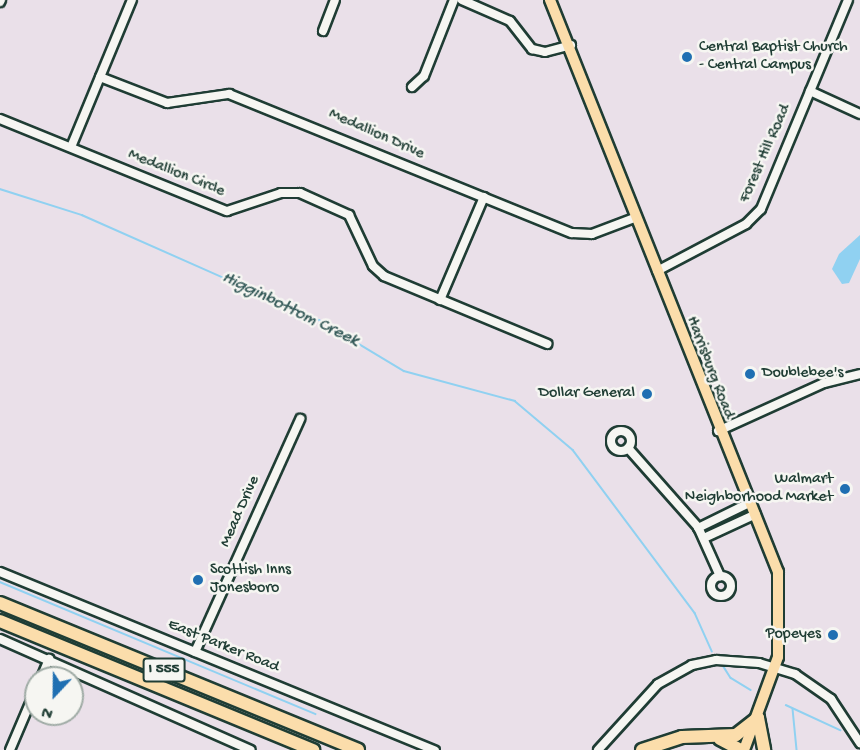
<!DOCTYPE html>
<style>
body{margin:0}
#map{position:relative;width:860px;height:750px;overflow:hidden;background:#eae0e9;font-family:"Gochi Hand",sans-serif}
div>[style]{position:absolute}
.water>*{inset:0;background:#90d1f1}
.stream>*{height:1.5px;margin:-0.75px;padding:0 0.75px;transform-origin:0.75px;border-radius:0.75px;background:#90d1f1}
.roads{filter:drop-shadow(2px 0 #1f3d34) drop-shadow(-2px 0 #1f3d34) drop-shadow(0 2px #1f3d34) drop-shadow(0 -2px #1f3d34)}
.minor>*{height:8px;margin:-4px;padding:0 4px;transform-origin:4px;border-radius:4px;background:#f6f6f2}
.minor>.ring{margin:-4px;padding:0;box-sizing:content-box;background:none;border:8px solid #f6f6f2;border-radius:50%}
.major>*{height:10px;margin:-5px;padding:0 5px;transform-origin:5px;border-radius:5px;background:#fbddab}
.highway>*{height:12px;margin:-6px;padding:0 6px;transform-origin:6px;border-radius:6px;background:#fbddab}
.dots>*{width:16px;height:16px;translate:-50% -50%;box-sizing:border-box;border:3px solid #f6f6f2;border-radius:50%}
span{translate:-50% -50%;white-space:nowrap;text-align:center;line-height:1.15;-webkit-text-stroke:5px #f6f6f2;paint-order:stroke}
.shield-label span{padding:2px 4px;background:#f6f6f2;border:2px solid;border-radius:4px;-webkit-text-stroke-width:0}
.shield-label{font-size:15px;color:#1f3d34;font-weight:700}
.poi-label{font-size:16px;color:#1f3d34}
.left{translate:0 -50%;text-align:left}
.right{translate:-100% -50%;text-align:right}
.street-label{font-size:16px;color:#1f3d34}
.water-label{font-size:18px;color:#365b5a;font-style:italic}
.north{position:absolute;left:24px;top:666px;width:60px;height:60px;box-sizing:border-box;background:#f6f6f2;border:2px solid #a0aca6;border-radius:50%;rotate:202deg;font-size:16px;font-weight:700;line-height:24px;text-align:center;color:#1f3d34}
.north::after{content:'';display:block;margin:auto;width:21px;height:27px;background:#1f6fb2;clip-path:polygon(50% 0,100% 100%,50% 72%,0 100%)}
</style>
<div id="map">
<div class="water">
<i style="clip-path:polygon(860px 235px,860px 259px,849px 283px,842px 284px,832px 269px,839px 254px)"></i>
</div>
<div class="stream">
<i style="left:0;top:189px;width:86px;rotate:17.6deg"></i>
<i style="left:82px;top:215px;width:259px;rotate:23.9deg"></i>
<i style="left:319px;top:320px;width:99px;rotate:31deg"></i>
<i style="left:404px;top:371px;width:115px;rotate:15.1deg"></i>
<i style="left:515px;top:401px;width:76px;rotate:40.2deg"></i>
<i style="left:573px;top:450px;width:204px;rotate:53.2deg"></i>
<i style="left:695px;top:613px;width:42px;rotate:65.9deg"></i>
<i style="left:0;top:582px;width:342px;rotate:22.7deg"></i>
<i style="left:724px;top:667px;width:13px;rotate:58deg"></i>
<i style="left:731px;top:678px;width:23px;rotate:31deg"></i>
<i style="left:786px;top:705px;width:60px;rotate:24.8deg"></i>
<i style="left:793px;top:709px;width:41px;rotate:84.4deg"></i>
</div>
<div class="roads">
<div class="minor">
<i style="left:462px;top:0;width:52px;rotate:23.6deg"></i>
<i style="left:510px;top:21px;width:36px;rotate:52deg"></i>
<i style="left:532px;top:49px;width:13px;rotate:13deg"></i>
<i style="left:545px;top:52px;width:27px;rotate:-15deg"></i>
<i style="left:0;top:2px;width:2px;rotate:-63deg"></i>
<i style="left:323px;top:31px;width:33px;rotate:-69deg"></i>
<i style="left:100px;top:77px;width:72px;rotate:21.2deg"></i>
<i style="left:167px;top:103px;width:63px;rotate:-8.3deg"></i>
<i style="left:229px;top:94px;width:370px;rotate:22.1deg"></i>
<i style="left:572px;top:233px;width:20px;rotate:3deg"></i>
<i style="left:592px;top:234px;width:48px;rotate:-20.7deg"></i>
<i style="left:412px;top:87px;width:16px;rotate:-43deg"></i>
<i style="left:424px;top:76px;width:82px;rotate:-68.5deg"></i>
<i style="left:810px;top:91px;width:55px;rotate:24.7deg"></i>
<i style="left:0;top:119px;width:245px;rotate:22.1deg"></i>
<i style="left:227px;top:211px;width:57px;rotate:-18.4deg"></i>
<i style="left:281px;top:193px;width:19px"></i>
<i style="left:300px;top:193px;width:54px;rotate:24.2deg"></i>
<i style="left:349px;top:215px;width:56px;rotate:64.8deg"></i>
<i style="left:373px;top:266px;width:15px;rotate:42deg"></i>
<i style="left:384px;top:276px;width:177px;rotate:22.6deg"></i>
<i style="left:71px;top:147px;width:159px;rotate:-67.5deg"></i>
<i style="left:657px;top:271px;width:101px;rotate:-27.8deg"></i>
<i style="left:746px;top:224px;width:21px;rotate:-45deg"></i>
<i style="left:761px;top:209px;width:226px;rotate:-67.4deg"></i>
<i style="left:440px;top:300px;width:112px;rotate:-66.9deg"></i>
<i class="ring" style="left:611px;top:431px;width:12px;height:12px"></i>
<i style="left:718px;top:431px;width:116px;rotate:-24.4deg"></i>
<i style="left:824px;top:383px;width:37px;rotate:-14deg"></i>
<i style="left:628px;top:448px;width:106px;rotate:48.5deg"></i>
<i style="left:698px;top:527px;width:54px;rotate:65.8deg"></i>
<i style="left:698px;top:528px;width:59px;rotate:-26.1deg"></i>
<i style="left:704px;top:538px;width:57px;rotate:-24.8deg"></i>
<i style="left:0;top:572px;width:470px;rotate:22.3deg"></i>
<i class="ring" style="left:711px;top:576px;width:12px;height:12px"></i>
<i style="left:0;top:639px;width:274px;rotate:23.9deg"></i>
<i style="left:195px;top:652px;width:256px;rotate:-65.7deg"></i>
<i style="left:41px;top:678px;width:21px;rotate:-67deg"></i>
<i style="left:10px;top:750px;width:66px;rotate:-66.9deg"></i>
<i style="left:598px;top:750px;width:89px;rotate:-47.7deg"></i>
<i style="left:658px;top:684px;width:39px;rotate:-29deg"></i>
<i style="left:692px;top:665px;width:25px;rotate:-12deg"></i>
<i style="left:716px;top:660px;width:43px;rotate:4deg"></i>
<i style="left:759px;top:663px;width:38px;rotate:17deg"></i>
<i style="left:795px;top:674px;width:44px;rotate:34.8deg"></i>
<i style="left:831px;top:699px;width:53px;rotate:56.6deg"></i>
</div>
<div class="major">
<i style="left:550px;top:0;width:616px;rotate:68.27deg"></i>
<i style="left:778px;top:572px;width:85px;rotate:90deg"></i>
<i style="left:778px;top:657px;width:99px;rotate:110.1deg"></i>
</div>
<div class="highway">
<i style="left:0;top:603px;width:387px;rotate:22.3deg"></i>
<i style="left:0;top:621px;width:339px;rotate:22.4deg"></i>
<i style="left:758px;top:718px;width:33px;rotate:79deg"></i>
<i style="left:720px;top:739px;width:24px;rotate:28deg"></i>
<i style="left:642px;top:750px;width:42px;rotate:-18deg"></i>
<i style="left:682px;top:737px;width:54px;rotate:-2.1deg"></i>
<i style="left:736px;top:735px;width:28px;rotate:-38deg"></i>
</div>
</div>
<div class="dots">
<i style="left:687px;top:57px;background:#1f6fb2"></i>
<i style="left:750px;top:374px;background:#1f6fb2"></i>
<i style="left:647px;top:394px;background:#1f6fb2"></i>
<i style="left:845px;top:489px;background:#1f6fb2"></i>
<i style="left:198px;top:580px;background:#1f6fb2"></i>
<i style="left:833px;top:635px;background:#1f6fb2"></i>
</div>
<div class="shield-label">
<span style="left:164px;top:670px">I 555</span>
</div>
<div class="poi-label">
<span class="left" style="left:699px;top:57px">Central Baptist Church<br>- Central Campus</span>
<span class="left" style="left:762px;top:374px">Doublebee's</span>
<span class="right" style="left:635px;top:394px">Dollar General</span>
<span class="right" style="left:833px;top:489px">Walmart<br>Neighborhood Market</span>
<span class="left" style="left:210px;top:580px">Scottish Inns<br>Jonesboro</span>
<span class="right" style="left:821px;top:635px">Popeyes</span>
</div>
<div class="street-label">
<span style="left:376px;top:135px;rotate:24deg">Medallion Drive</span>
<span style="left:766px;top:154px;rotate:-66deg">Forest Hill Road</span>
<span style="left:176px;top:174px;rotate:22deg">Medallion Circle</span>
<span style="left:709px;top:368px;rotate:69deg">Harrisburg Road</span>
<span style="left:241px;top:512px;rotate:-66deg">Mead Drive</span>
<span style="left:223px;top:647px;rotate:22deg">East Parker Road</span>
</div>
<div class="water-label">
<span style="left:290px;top:310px;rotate:26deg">Higginbottom Creek</span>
</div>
<div class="north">N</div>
</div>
